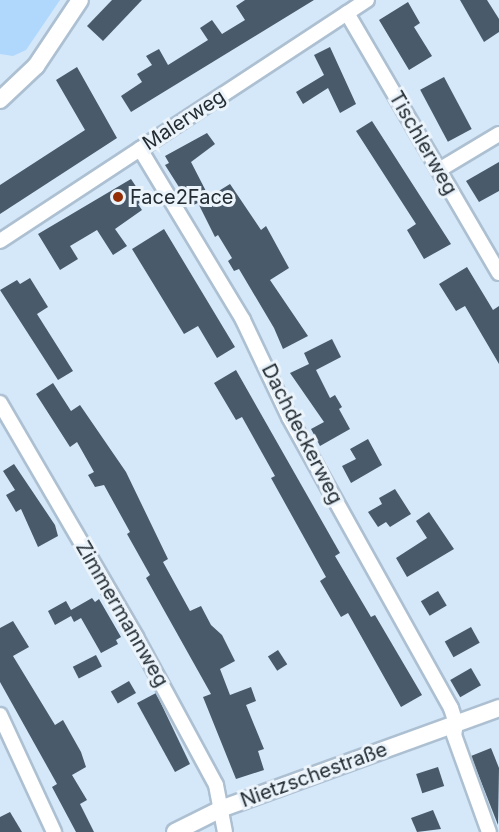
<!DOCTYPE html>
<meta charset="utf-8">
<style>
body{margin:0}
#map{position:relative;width:499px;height:832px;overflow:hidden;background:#d4e8fa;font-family:Inter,sans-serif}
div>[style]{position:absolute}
.green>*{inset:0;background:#b0d7fc}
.building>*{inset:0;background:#495a6a;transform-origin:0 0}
.roads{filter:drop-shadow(2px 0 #adc0d2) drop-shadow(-2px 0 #adc0d2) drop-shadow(0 2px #adc0d2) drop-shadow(0 -2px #adc0d2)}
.minor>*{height:14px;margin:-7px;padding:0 7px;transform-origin:7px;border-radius:7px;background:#fff}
.tertiary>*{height:16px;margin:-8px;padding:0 8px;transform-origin:8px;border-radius:8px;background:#fff}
.dots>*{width:16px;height:16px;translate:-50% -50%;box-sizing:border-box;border:3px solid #ebf3fb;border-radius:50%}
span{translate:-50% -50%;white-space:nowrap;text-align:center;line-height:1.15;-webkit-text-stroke:6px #ebf3fb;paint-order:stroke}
.street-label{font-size:20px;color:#242c33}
.poi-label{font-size:20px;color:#242c33}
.left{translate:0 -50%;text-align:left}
</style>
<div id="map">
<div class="green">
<i style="clip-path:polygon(0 0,60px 0,26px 50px,13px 56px,0 54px)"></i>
</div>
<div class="building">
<i style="clip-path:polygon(112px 0,142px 0,103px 41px,87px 26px)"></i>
<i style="clip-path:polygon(245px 0,314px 0,131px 112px,121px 96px,142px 82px,137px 74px,152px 65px,146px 56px,159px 49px,168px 65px,208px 40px,200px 28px,212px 20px,222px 34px,245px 20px,236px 6px)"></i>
<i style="clip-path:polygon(460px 0,487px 0,499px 19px,499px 32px,484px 42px)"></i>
<i style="clip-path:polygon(408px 2px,420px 23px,414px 27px,432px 56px,409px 70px,379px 20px)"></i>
<i style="clip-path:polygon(330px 47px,356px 104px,340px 113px,328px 88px,303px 104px,296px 92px,324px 75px,314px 55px)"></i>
<i style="clip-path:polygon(77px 67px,117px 138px,0 214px,0 185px,85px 130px,56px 80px)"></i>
<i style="left:444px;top:77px;width:59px;height:27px;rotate:62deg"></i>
<i style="clip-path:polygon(372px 121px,451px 244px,424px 259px,407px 230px,416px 224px,356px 131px)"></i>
<i style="clip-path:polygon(207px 133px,215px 144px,191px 162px,209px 197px,230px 184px,261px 230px,266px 226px,289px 268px,270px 280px,308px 336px,283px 349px,274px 328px,239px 269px,234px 271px,228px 261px,232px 258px,218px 235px,215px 237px,198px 203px,191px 206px,165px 165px,169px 163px,165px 156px)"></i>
<i style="clip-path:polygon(499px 162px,499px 191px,479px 202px,466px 181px)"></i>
<i style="clip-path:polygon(131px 179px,145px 200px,138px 204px,142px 210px,115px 229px,127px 246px,113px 255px,97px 230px,70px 246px,78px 259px,60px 270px,38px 234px)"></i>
<i style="clip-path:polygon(164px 229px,235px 347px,217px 358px,198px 326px,184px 334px,132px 249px)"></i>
<i style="clip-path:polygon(467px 267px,493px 310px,499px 306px,499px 364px,465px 306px,456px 311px,439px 284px)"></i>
<i style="clip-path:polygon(30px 278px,48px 307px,37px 314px,73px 371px,58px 380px,0 290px,17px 280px,20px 284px)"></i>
<i style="clip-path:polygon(332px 339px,341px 357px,316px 370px,330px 398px,335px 395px,342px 407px,339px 409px,350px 429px,320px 446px,311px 429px,324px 422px,290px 373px,309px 364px,304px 353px)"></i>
<i style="clip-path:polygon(236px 370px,340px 553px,335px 556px,371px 617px,375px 615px,422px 695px,401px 707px,348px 613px,341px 617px,320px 581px,326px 577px,271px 478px,275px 476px,242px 417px,236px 420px,214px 383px)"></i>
<i style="clip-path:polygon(53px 383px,71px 411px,80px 405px,126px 472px,168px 559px,163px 562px,190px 611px,201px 606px,211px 625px,222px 635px,235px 661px,220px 669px,230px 695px,251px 687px,256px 701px,246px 705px,264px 749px,258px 751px,264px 770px,236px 779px,203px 697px,211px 694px,146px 578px,150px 575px,127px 534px,130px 532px,104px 485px,95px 487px,88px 475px,94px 472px,77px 442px,70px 447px,36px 394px)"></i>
<i style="clip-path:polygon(368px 439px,382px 465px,351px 483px,342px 466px,356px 459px,350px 449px)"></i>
<i style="clip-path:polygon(14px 464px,55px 525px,58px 536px,38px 547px,21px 509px,16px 512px,6px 495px,15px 490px,3px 471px)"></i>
<i style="clip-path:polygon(395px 489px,411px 514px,390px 527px,386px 522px,378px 527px,368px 512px,382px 504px,379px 498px)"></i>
<i style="clip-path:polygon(429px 512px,454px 549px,407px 577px,396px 558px,427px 538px,416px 521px)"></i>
<i style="left:438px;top:591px;width:17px;height:20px;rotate:59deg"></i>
<i style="clip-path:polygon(92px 598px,95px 602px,99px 599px,121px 637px,116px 640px,118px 644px,101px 653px,81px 618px,74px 622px,71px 616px,55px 625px,48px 611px,66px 601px,71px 610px)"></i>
<i style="clip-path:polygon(13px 621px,29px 647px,13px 656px,55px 725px,63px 720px,81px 752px,86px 767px,72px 775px,87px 800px,80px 804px,94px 832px,76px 832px,52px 787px,57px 784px,0 682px,0 628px)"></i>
<i style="left:471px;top:627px;width:18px;height:30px;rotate:61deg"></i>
<i style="left:278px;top:650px;width:17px;height:12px;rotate:57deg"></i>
<i style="left:96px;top:655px;width:13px;height:26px;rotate:63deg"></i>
<i style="left:471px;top:668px;width:20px;height:24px;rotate:60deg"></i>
<i style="left:129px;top:681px;width:14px;height:21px;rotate:60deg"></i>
<i style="clip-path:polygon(156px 693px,190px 764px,175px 772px,137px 703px)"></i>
<i style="clip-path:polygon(491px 748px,499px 768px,498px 825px,471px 756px)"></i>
<i style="left:438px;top:767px;width:20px;height:23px;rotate:72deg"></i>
<i style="clip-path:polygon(433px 810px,441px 829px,417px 832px,411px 818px)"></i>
<i style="clip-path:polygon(10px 812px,22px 832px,0 832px,0 817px)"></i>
</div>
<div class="roads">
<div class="minor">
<i style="left:347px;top:13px;width:301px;rotate:59.7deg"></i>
<i style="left:140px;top:149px;width:200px;rotate:58.9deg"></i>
<i style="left:243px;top:320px;width:107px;rotate:64.6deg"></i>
<i style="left:289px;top:417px;width:333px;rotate:60.9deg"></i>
<i style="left:451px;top:708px;width:16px;rotate:72deg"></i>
<i style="left:456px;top:723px;width:12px;rotate:99deg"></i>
<i style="left:454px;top:735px;width:103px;rotate:70.2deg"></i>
<i style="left:439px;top:170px;width:70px;rotate:-31deg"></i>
<i style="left:0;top:241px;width:439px;rotate:-33.3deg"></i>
<i style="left:0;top:403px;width:271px;rotate:59.8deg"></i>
<i style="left:136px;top:637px;width:168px;rotate:61.6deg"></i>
<i style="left:216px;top:785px;width:48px;rotate:79.2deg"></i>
<i style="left:0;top:715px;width:129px;rotate:65.2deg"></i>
</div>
<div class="tertiary">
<i style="left:0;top:100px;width:50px;rotate:-43.4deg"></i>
<i style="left:36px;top:66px;width:79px;rotate:-56.3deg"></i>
<i style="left:175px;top:832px;width:54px;rotate:-26.6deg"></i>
<i style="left:223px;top:808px;width:294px;rotate:-19.9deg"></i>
</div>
</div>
<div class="dots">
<i style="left:118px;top:197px;background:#942e06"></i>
</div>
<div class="street-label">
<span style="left:184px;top:120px;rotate:-33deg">Malerweg</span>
<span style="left:423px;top:143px;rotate:60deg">Tischlerweg</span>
<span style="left:302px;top:434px;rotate:63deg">Dachdeckerweg</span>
<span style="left:122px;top:614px;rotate:60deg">Zimmermannweg</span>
<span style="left:314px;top:775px;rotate:-20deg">Nietzschestraße</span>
</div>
<div class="poi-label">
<span class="left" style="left:130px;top:197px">Face2Face</span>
</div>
</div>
